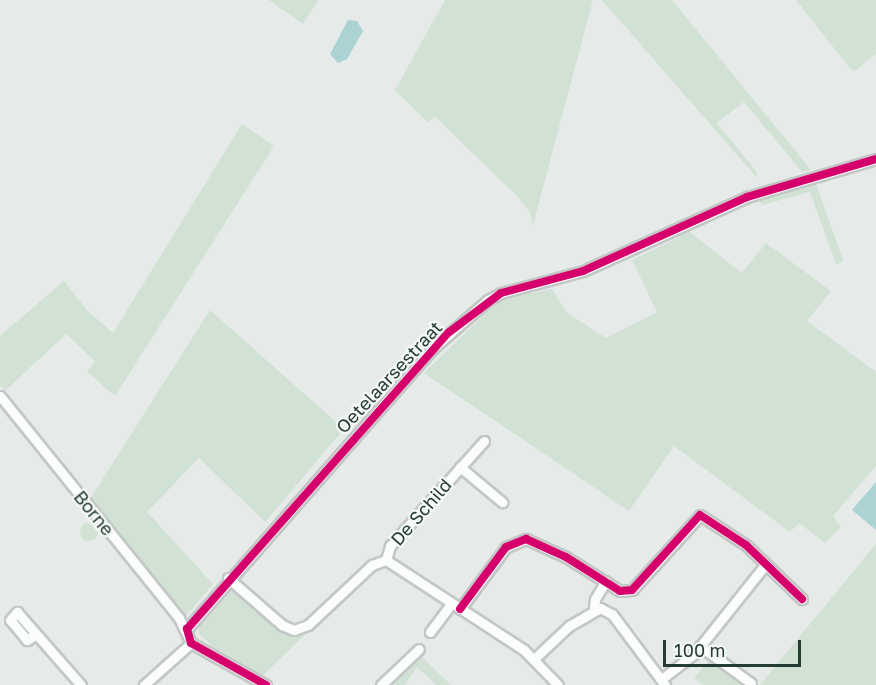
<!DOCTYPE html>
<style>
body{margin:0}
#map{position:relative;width:876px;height:685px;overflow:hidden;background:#e6eae8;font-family:"Golos Text",sans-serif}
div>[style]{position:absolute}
.green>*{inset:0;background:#d1e2d4}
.round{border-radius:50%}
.water>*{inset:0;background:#abd3d4}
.roads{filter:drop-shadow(2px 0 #c3c7c5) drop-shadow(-2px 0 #c3c7c5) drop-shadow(0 2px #c3c7c5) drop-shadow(0 -2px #c3c7c5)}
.street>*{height:9px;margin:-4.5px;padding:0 4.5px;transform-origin:4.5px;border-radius:4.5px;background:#fbfcfc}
.cycleway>*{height:8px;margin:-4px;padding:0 4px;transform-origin:4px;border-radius:4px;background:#d6006c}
span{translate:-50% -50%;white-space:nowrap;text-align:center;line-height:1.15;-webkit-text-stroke:4.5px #f5f9f6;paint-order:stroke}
.street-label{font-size:18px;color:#253c33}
.scale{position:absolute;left:663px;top:640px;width:138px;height:27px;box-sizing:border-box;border:3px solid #253c33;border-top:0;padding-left:8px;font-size:18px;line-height:21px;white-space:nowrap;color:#253c33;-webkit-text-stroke:4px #f5f9f6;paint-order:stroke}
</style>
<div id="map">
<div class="green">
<i style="clip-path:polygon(269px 0,318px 0,303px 24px)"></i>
<i style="clip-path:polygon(445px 0,593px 0,533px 225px,530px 212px,516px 195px,434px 116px,429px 123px,395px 90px)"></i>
<i style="clip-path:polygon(602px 0,672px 0,811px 170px,802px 172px,744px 102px,717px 123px,757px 172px,757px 178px)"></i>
<i style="clip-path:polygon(796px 0,876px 0,876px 54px,853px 72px)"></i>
<i style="clip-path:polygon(242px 124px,274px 146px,115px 396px,87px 372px,95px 361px,66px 334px,5px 391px,0 384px,0 336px,64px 281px,87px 310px,113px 333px)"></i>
<i style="clip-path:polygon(815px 181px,843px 260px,841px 263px,836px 264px,810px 192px,762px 205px,757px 197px)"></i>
<i style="clip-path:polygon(687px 230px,742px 273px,766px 243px,831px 291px,807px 321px,876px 372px,876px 466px,833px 516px,841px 527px,825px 543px,799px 523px,790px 532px,674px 446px,629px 511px,424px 373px,490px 309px,502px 300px,522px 295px,552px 289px,566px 312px,606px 338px,657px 312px,632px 260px,680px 237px)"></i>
<i style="clip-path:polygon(210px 310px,344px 429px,265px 522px,199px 458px,147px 512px,213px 584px,185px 617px,90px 499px)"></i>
<i class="round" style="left:80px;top:523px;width:18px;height:18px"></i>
<i style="clip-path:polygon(876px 544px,876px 685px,760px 685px,791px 647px)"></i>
<i style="clip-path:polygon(234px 588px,282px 633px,293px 637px,306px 634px,263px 675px,212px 646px,199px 633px,199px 628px)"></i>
<i style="clip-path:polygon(421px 656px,451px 685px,436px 685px,417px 667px,405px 685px,390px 685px)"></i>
<i style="clip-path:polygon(712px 657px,746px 685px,703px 685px,694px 678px)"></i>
</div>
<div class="water">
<i style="clip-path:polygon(348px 20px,357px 21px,363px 31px,347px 59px,338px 63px,330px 54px)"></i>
<i style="clip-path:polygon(876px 482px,876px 530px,852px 510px)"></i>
</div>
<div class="roads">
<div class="street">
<i style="left:0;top:396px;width:285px;rotate:51.1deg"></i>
<i style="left:179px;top:618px;width:28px;rotate:64deg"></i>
<i style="left:191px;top:643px;width:86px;rotate:29.2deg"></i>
<i style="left:460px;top:467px;width:55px;rotate:39.8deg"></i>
<i style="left:386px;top:560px;width:15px;rotate:-74deg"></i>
<i style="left:390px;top:546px;width:141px;rotate:-48.2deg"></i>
<i style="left:228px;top:578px;width:72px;rotate:41deg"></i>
<i style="left:282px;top:625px;width:13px;rotate:23deg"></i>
<i style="left:294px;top:630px;width:15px;rotate:-20deg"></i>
<i style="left:308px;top:625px;width:88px;rotate:-43.2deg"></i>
<i style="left:372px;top:565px;width:15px;rotate:-20deg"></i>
<i style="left:386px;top:560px;width:165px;rotate:33.1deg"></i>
<i style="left:524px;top:650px;width:49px;rotate:45.8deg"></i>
<i style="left:594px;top:608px;width:9px;rotate:-84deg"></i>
<i style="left:595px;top:599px;width:21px;rotate:-59deg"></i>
<i style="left:460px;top:609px;width:77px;rotate:-53.4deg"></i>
<i style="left:506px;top:547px;width:22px;rotate:-22deg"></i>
<i style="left:526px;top:539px;width:44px;rotate:24.2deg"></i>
<i style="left:566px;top:557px;width:64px;rotate:32.2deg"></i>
<i style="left:620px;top:591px;width:12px;rotate:-5deg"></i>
<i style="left:632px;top:590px;width:101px;rotate:-47.8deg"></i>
<i style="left:700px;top:515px;width:55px;rotate:33.1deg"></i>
<i style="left:746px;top:545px;width:78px;rotate:44deg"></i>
<i style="left:187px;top:629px;width:373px;rotate:-48.8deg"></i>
<i style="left:433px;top:348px;width:73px;rotate:-41.1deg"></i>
<i style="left:488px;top:300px;width:15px;rotate:-28deg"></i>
<i style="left:501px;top:293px;width:85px;rotate:-15deg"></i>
<i style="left:583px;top:271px;width:180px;rotate:-24.3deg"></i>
<i style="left:747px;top:197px;width:134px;rotate:-16.4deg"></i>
<i style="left:430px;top:632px;width:35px;rotate:-53deg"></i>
<i style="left:36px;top:634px;width:11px;rotate:146deg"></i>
<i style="left:27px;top:640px;width:26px;rotate:-130deg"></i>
<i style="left:10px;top:620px;width:11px;rotate:-49deg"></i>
<i style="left:17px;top:612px;width:97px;rotate:48.8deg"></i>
<i style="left:700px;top:646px;width:63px;rotate:36deg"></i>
<i style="left:535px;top:658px;width:47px;rotate:-43.3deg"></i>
<i style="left:569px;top:626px;width:36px;rotate:-30deg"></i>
<i style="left:600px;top:608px;width:13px;rotate:27deg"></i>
<i style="left:612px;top:614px;width:89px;rotate:53.3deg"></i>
<i style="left:663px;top:678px;width:39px;rotate:-38deg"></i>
<i style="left:694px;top:654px;width:114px;rotate:-51.4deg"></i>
<i style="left:144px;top:685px;width:63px;rotate:-41.8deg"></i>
<i style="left:381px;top:685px;width:52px;rotate:-43.5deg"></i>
</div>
</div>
<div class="cycleway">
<i style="left:460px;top:609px;width:77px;rotate:-53.4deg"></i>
<i style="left:506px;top:547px;width:22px;rotate:-22deg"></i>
<i style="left:526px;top:539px;width:44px;rotate:24.2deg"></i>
<i style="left:566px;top:557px;width:64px;rotate:32.2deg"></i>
<i style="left:620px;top:591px;width:12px;rotate:-5deg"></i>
<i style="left:632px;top:590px;width:101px;rotate:-47.8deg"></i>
<i style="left:700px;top:515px;width:55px;rotate:33.1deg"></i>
<i style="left:746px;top:545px;width:78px;rotate:44deg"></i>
<i style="left:266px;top:685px;width:86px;rotate:-150.8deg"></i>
<i style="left:191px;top:643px;width:15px;rotate:-106deg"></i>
<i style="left:187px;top:629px;width:395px;rotate:-48.6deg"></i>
<i style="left:448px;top:333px;width:66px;rotate:-37deg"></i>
<i style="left:501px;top:293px;width:85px;rotate:-15deg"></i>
<i style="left:583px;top:271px;width:180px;rotate:-24.3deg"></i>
<i style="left:747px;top:197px;width:134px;rotate:-16.4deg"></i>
</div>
<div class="street-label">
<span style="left:389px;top:377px;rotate:-47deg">Oetelaarsestraat</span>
<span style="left:421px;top:512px;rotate:-49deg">De Schild</span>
<span style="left:94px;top:513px;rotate:51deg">Borne</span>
</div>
<div class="scale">100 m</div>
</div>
